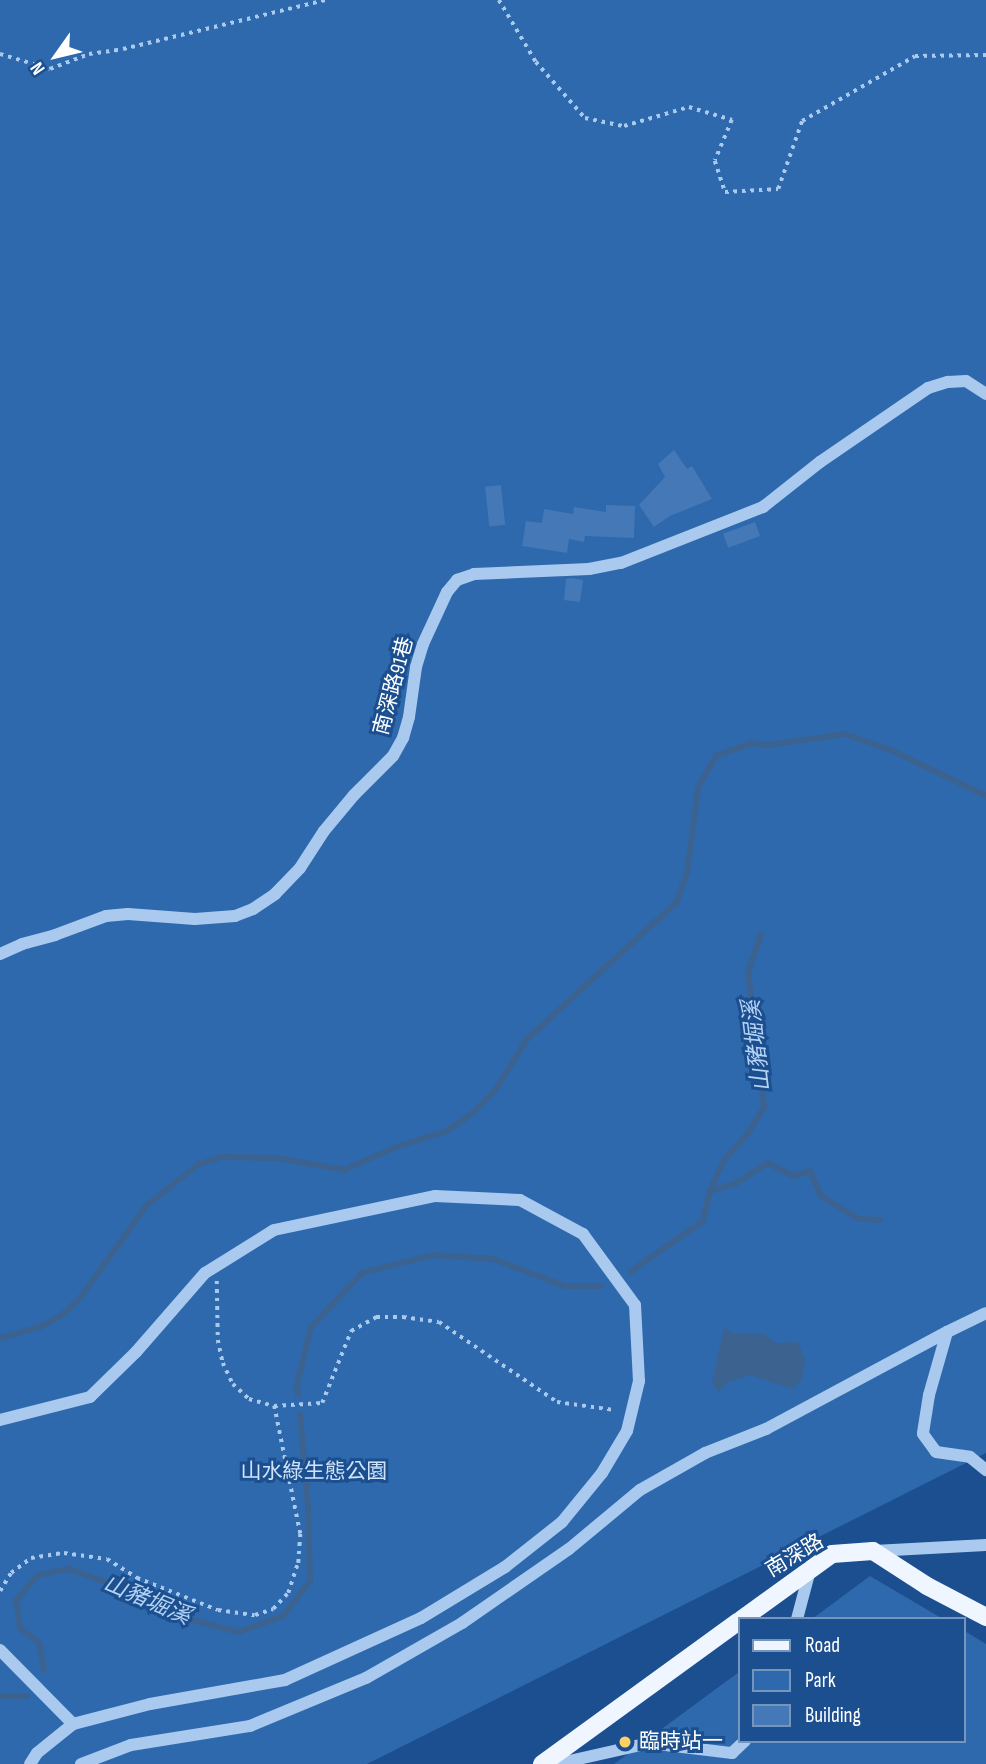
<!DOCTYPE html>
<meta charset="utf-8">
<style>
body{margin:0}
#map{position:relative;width:986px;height:1764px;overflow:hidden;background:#1b4f8f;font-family:"Sofia Sans Condensed","Noto Sans TC",sans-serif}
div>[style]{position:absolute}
.green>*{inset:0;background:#2e69ad}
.water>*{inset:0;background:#3c6290}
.stream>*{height:6px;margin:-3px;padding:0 3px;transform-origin:3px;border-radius:3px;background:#3c6290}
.building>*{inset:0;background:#4478b7;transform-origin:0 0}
.path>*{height:3.5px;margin-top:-1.75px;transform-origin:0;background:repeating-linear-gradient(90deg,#a9c9ee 0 3.5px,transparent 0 8.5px)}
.minor>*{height:12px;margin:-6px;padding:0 6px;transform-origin:6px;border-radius:6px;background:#a9c9ee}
.major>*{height:18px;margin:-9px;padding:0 9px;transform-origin:9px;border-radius:9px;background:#f0f6ff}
.dots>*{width:19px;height:19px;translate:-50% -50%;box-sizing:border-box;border:4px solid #1b4f8f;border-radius:50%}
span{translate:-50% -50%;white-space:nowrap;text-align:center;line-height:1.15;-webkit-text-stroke:6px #1b4f8f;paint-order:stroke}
.street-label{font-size:21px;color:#fff}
.park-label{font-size:21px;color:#cfe3fa}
.poi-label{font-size:21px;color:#fff}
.left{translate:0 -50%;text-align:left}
.water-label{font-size:23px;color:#b5d3f5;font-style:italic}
.legend{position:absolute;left:738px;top:1617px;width:228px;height:126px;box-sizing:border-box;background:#1b4f8f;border:2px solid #7695bc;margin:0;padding:9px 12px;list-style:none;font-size:21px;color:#fff}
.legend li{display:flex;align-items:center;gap:14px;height:35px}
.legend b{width:35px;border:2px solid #7695bc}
.north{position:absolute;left:21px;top:21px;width:70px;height:70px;-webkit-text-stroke:5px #1b4f8f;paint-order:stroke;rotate:236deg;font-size:19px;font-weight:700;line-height:28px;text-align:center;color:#fff}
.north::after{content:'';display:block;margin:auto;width:24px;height:32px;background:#fff;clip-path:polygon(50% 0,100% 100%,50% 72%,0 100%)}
</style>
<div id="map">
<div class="green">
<i style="clip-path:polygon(0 0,986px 0,986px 1453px,367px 1764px,0 1764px)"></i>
<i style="clip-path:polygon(870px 1576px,943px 1619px,812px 1619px)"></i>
<i style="clip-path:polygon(963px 1630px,986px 1644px,986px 1764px,614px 1764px,739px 1672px,739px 1741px,963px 1741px)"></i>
</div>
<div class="water">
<i style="clip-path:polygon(724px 1328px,735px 1334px,764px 1334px,776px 1343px,798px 1342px,805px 1360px,802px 1379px,792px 1389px,750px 1375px,726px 1383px,719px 1392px,712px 1383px)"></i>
</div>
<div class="stream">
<i style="left:710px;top:1191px;width:27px;rotate:-17deg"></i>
<i style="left:736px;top:1183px;width:38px;rotate:-32deg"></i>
<i style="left:768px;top:1163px;width:28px;rotate:27deg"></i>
<i style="left:793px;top:1176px;width:18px;rotate:-16deg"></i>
<i style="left:810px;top:1171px;width:27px;rotate:66deg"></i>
<i style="left:821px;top:1196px;width:44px;rotate:31.2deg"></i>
<i style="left:859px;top:1219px;width:21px;rotate:3deg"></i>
<i style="left:630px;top:1272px;width:89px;rotate:-34.9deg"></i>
<i style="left:703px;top:1221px;width:31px;rotate:-77deg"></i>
<i style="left:710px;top:1191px;width:34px;rotate:-66deg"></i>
<i style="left:724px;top:1160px;width:36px;rotate:-48deg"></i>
<i style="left:748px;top:1133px;width:31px;rotate:-58deg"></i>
<i style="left:764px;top:1107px;width:136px;rotate:-96.8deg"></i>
<i style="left:748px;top:972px;width:40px;rotate:-71.1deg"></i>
<i style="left:0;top:1338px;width:41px;rotate:-15.4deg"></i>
<i style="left:40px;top:1327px;width:24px;rotate:-28deg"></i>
<i style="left:61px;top:1316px;width:26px;rotate:-43deg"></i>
<i style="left:80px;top:1298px;width:113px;rotate:-54.3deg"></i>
<i style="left:146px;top:1206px;width:68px;rotate:-38.4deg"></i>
<i style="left:199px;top:1164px;width:24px;rotate:-17deg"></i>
<i style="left:222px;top:1157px;width:55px;rotate:1deg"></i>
<i style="left:277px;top:1158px;width:68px;rotate:10.2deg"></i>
<i style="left:344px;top:1170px;width:57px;rotate:-23.9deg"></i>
<i style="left:396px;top:1147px;width:53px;rotate:-17.4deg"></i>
<i style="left:447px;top:1131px;width:32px;rotate:-35deg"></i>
<i style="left:473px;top:1113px;width:33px;rotate:-46deg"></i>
<i style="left:496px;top:1089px;width:59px;rotate:-58.2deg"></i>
<i style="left:527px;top:1039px;width:202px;rotate:-42.4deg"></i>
<i style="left:676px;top:903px;width:32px;rotate:-70deg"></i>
<i style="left:687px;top:873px;width:86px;rotate:-82.6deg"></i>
<i style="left:698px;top:788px;width:37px;rotate:-61deg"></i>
<i style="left:716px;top:756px;width:37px;rotate:-20deg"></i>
<i style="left:751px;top:743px;width:17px;rotate:7deg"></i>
<i style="left:768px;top:745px;width:78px;rotate:-8.1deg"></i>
<i style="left:845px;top:734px;width:49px;rotate:19.2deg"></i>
<i style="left:891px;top:750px;width:106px;rotate:25.8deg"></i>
<i style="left:298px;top:1394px;width:10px;rotate:-96deg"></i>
<i style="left:297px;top:1384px;width:59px;rotate:-76.2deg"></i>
<i style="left:311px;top:1327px;width:74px;rotate:-46.6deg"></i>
<i style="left:362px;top:1273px;width:73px;rotate:-14.2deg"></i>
<i style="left:433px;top:1255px;width:60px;rotate:3.8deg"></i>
<i style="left:493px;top:1259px;width:77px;rotate:20.6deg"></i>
<i style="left:565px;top:1286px;width:36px"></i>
<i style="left:44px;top:1670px;width:26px;rotate:-99deg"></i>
<i style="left:40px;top:1644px;width:26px;rotate:-141deg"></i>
<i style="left:20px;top:1628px;width:27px;rotate:-98deg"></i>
<i style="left:16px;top:1601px;width:34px;rotate:-50deg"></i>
<i style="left:38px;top:1575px;width:32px;rotate:-11deg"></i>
<i style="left:69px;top:1569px;width:68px;rotate:19.8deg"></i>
<i style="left:133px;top:1592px;width:57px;rotate:27deg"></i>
<i style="left:184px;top:1618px;width:57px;rotate:14.3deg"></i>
<i style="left:239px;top:1632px;width:47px;rotate:-20deg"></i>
<i style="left:283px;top:1616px;width:44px;rotate:-52.4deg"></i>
<i style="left:310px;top:1581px;width:75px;rotate:-91.5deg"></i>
<i style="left:308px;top:1506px;width:92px;rotate:-95deg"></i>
<i style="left:0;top:1696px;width:27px"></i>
</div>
<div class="building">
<i style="clip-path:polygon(674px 450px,687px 469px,692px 466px,712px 499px,670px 516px,654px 527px,639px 505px,665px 477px,658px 464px)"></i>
<i style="left:501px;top:485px;width:40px;height:16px;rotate:84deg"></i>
<i style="clip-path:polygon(606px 505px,635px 506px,634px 538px,585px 536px,584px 542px,569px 539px,567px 553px,522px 546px,526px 521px,542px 523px,544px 509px,573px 514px,574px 507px,606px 512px)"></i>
<i style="left:755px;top:522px;width:15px;height:34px;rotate:70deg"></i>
<i style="clip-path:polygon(573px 578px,583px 580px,580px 602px,564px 600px,566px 579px)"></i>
</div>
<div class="path">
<i style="left:499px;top:0;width:72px;rotate:59.2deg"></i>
<i style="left:536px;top:62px;width:74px;rotate:48.8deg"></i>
<i style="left:585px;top:118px;width:40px;rotate:12deg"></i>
<i style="left:624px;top:126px;width:68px;rotate:-16.3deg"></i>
<i style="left:689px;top:107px;width:45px;rotate:16.8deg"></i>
<i style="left:732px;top:120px;width:44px;rotate:112.5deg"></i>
<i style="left:715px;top:161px;width:33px;rotate:72deg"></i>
<i style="left:725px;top:192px;width:53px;rotate:-3.2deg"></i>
<i style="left:778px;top:189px;width:72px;rotate:-70.6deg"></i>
<i style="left:802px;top:121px;width:130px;rotate:-29.9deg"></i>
<i style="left:915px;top:56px;width:71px;rotate:-0.8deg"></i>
<i style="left:0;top:54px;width:52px;rotate:16.7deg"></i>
<i style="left:50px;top:69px;width:42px;rotate:-21deg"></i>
<i style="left:89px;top:54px;width:34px;rotate:-8deg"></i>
<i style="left:123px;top:49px;width:208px;rotate:-13.6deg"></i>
<i style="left:217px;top:1281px;width:59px;rotate:89deg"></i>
<i style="left:218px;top:1340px;width:24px;rotate:78deg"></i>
<i style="left:223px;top:1363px;width:23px;rotate:65deg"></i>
<i style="left:233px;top:1384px;width:22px;rotate:43deg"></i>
<i style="left:249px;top:1399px;width:26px;rotate:16deg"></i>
<i style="left:274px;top:1406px;width:48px;rotate:-3.6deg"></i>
<i style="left:322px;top:1403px;width:78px;rotate:-68.1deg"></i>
<i style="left:351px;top:1331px;width:29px;rotate:-29deg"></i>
<i style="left:376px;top:1317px;width:27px"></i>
<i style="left:403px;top:1317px;width:36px;rotate:8deg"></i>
<i style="left:439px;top:1322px;width:143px;rotate:34.1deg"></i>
<i style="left:557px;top:1402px;width:59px;rotate:7.9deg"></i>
<i style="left:0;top:1591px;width:21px;rotate:-59deg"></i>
<i style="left:11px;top:1573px;width:25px;rotate:-37deg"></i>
<i style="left:31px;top:1558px;width:33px;rotate:-9deg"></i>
<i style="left:64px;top:1553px;width:43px;rotate:7.9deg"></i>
<i style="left:107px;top:1559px;width:36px;rotate:32deg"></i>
<i style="left:137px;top:1578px;width:87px;rotate:21.6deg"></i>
<i style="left:218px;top:1610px;width:37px;rotate:8deg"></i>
<i style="left:255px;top:1615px;width:19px;rotate:-18deg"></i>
<i style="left:273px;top:1609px;width:22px;rotate:-47deg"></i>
<i style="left:288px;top:1593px;width:32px;rotate:-72deg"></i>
<i style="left:298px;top:1563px;width:29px;rotate:-86deg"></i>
<i style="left:300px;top:1534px;width:131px;rotate:-101.5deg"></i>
</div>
<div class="minor">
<i style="left:0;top:954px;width:24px;rotate:-24deg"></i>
<i style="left:22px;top:944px;width:34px;rotate:-15deg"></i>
<i style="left:55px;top:935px;width:54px;rotate:-20.4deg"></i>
<i style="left:106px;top:916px;width:22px;rotate:-5deg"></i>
<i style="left:128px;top:914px;width:67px;rotate:4.3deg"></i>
<i style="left:195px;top:919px;width:40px;rotate:-4.3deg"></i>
<i style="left:235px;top:916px;width:19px;rotate:-21deg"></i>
<i style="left:253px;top:909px;width:27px;rotate:-34deg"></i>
<i style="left:275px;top:894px;width:36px;rotate:-46deg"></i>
<i style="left:300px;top:868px;width:44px;rotate:-57deg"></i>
<i style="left:324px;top:831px;width:47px;rotate:-50.2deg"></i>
<i style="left:354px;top:795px;width:55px;rotate:-45deg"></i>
<i style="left:393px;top:756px;width:21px;rotate:-61deg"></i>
<i style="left:403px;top:738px;width:22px;rotate:-74deg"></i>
<i style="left:409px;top:717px;width:50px;rotate:-82deg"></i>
<i style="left:416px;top:667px;width:24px;rotate:-73deg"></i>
<i style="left:423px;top:644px;width:57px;rotate:-65.2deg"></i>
<i style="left:447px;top:592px;width:16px;rotate:-50deg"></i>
<i style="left:457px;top:580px;width:18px;rotate:-19deg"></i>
<i style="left:474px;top:574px;width:115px;rotate:-2.5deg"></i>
<i style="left:589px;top:569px;width:33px;rotate:-11deg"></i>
<i style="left:621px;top:563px;width:153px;rotate:-21.5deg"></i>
<i style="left:763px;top:507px;width:73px;rotate:-38.3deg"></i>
<i style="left:820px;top:462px;width:131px;rotate:-34.4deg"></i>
<i style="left:928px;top:388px;width:21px;rotate:-17deg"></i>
<i style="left:948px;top:382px;width:18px;rotate:-3deg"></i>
<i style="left:966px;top:381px;width:24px;rotate:33deg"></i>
<i style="left:947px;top:1332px;width:43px;rotate:-26deg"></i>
<i style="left:0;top:1420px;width:93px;rotate:-14.3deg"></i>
<i style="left:90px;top:1397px;width:64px;rotate:-44.4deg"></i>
<i style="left:136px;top:1352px;width:105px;rotate:-48.9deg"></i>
<i style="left:205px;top:1273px;width:81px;rotate:-31.9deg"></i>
<i style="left:274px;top:1230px;width:165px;rotate:-11.9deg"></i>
<i style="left:435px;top:1196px;width:85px;rotate:2.7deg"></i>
<i style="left:520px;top:1200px;width:72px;rotate:28.4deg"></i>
<i style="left:583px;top:1234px;width:88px;rotate:53.8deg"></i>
<i style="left:635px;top:1305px;width:76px;rotate:87deg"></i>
<i style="left:639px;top:1381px;width:51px;rotate:103.5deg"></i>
<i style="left:627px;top:1431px;width:49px;rotate:120.8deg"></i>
<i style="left:602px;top:1473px;width:63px;rotate:129.2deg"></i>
<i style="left:562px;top:1522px;width:73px;rotate:141.7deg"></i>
<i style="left:505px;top:1567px;width:98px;rotate:148.7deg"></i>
<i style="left:421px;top:1618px;width:149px;rotate:155.5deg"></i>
<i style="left:285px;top:1680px;width:137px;rotate:169.9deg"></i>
<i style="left:150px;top:1704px;width:80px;rotate:165.4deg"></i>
<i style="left:73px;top:1724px;width:46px;rotate:141.1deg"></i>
<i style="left:37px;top:1753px;width:13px;rotate:122deg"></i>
<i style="left:874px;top:1551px;width:112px;rotate:-3.1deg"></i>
<i style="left:797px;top:1619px;width:51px;rotate:-75.1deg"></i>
<i style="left:0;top:1650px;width:104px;rotate:45.4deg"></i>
<i style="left:81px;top:1764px;width:53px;rotate:-20.8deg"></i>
<i style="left:131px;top:1745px;width:121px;rotate:-9.1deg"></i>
<i style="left:250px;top:1726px;width:126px;rotate:-22.5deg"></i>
<i style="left:366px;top:1678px;width:111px;rotate:-29.8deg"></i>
<i style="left:462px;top:1623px;width:130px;rotate:-34.7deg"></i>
<i style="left:569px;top:1549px;width:92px;rotate:-39.7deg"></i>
<i style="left:640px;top:1490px;width:75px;rotate:-29.6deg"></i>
<i style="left:705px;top:1453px;width:66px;rotate:-21.5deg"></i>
<i style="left:766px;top:1429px;width:205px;rotate:-28.2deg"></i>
<i style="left:947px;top:1332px;width:66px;rotate:105.9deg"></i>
<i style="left:929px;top:1395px;width:39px;rotate:99deg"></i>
<i style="left:923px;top:1434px;width:22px;rotate:54deg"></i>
<i style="left:936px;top:1452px;width:34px;rotate:8deg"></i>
<i style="left:970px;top:1457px;width:21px;rotate:39deg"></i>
<i style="left:556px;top:1764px;width:95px;rotate:-12.7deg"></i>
<i style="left:649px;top:1743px;width:84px;rotate:6.9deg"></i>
<i style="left:732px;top:1753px;width:18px;rotate:-43deg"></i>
</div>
<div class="major">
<i style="left:742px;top:1619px;width:111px;rotate:-35.8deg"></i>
<i style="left:832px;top:1554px;width:41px;rotate:-4.2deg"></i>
<i style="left:873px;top:1551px;width:64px;rotate:32.9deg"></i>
<i style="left:927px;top:1586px;width:67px;rotate:27.7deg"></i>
<i style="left:542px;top:1764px;width:243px;rotate:-36deg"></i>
</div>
<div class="dots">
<i style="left:625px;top:1742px;background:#ffd166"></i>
</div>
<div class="street-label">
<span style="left:394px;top:686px;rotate:-75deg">南深路91巷</span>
<span style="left:795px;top:1556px;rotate:-31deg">南深路</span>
</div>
<div class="park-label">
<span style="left:314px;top:1472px">山水綠生態公園</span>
</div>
<div class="poi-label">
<span class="left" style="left:639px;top:1742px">臨時站一</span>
</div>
<div class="water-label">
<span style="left:757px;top:1046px;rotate:-97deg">山豬堀溪</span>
<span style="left:147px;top:1600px;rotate:23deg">山豬堀溪</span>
</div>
<ul class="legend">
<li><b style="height:9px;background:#f0f6ff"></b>Road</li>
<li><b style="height:19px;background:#2e69ad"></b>Park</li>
<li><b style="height:19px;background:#4478b7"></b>Building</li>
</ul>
<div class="north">N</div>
</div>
